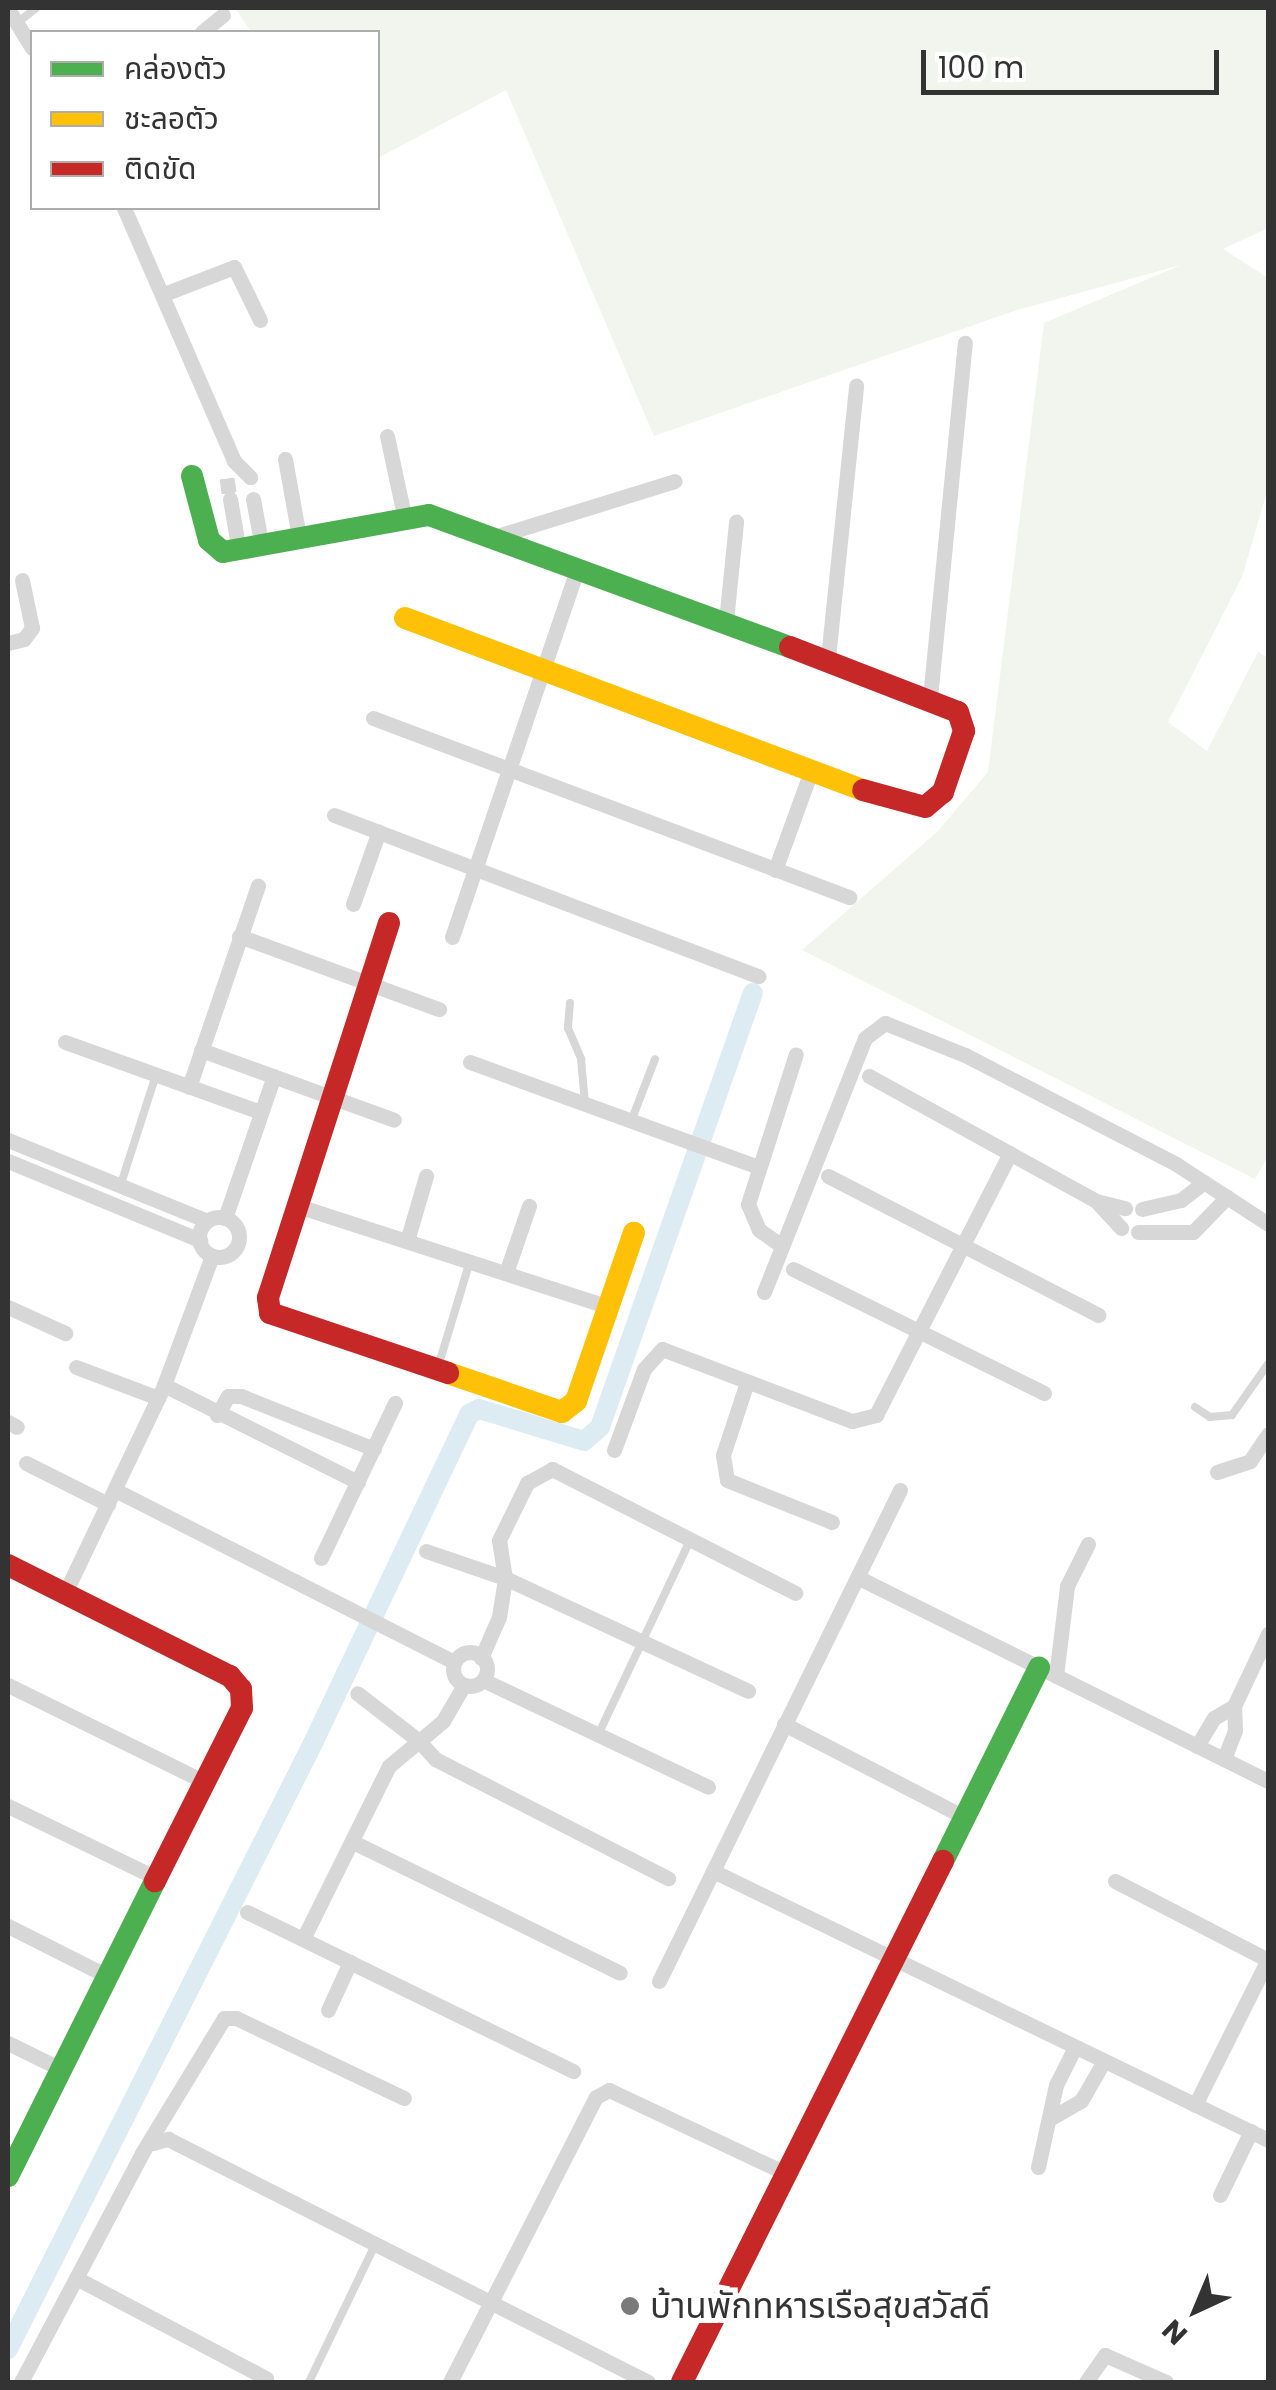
<!DOCTYPE html>
<meta charset="utf-8">
<style>
body{margin:0}
#map{position:relative;width:1276px;height:2390px;overflow:hidden;background:#fff;font-family:Poppins,"Noto Sans Thai",sans-serif}
div>[style]{position:absolute}
.green>*{inset:0;background:#f1f5ed}
.canal>*{height:20px;margin:-10px;padding:0 10px;transform-origin:10px;border-radius:10px;background:#ddebf3}
.street-tunnel>*{height:15px;margin-top:-7.5px;transform-origin:0;background:repeating-linear-gradient(90deg,#d6d6d6 0 15px,transparent 0 23px)}
.lane>*{height:8px;margin:-4px;padding:0 4px;transform-origin:4px;border-radius:4px;background:#d7d7d7}
.street>*{height:15px;margin:-7.5px;padding:0 7.5px;transform-origin:7.5px;border-radius:7.5px;background:#d7d7d7}
.street>.ring{margin:-7.5px;padding:0;box-sizing:content-box;background:none;border:15px solid #d7d7d7;border-radius:50%}
.fast>*{height:22px;margin:-11px;padding:0 11px;transform-origin:11px;border-radius:11px;background:#4caf50}
.slow>*{height:22px;margin:-11px;padding:0 11px;transform-origin:11px;border-radius:11px;background:#ffc107}
.jam>*{height:22px;margin:-11px;padding:0 11px;transform-origin:11px;border-radius:11px;background:#c62828}
.dots>*{width:28px;height:28px;translate:-50% -50%;box-sizing:border-box;border:5px solid #fff;border-radius:50%}
span{translate:-50% -50%;white-space:nowrap;text-align:center;line-height:1.15;-webkit-text-stroke:10px #fff;paint-order:stroke}
.poi-label{font-size:35px;color:#333}
.left{translate:0 -50%;text-align:left}
.frame{position:absolute;inset:0;border:10px solid #333;pointer-events:none}
.legend{position:absolute;left:30px;top:30px;width:350px;height:180px;box-sizing:border-box;background:#fff;border:2px solid #adadad;margin:0;padding:12px 18px;list-style:none;font-size:30px;color:#333}
.legend li{display:flex;align-items:center;gap:20px;height:50px}
.legend b{width:50px;border:2px solid #adadad}
.north{position:absolute;left:1146px;top:2260px;width:100px;height:100px;-webkit-text-stroke:8px #fff;paint-order:stroke;rotate:224deg;font-size:28px;font-weight:700;line-height:40px;text-align:center;color:#333}
.north::after{content:'';display:block;margin:auto;width:35px;height:45px;background:#333;clip-path:polygon(50% 0,100% 100%,50% 72%,0 100%)}
.scale{position:absolute;left:921px;top:50px;width:298px;height:45px;box-sizing:border-box;border:5px solid #333;border-top:0;padding-left:12px;font-size:30px;line-height:35px;white-space:nowrap;color:#333;-webkit-text-stroke:8px #fff;paint-order:stroke}
</style>
<div id="map">
<div class="green">
<i style="clip-path:polygon(235px 8px,1268px 8px,1268px 228px,1223px 249px,1268px 278px,1268px 488px,1242px 577px,1168px 722px,1207px 751px,1258px 652px,1268px 658px,1268px 1156px,1255px 1179px,802px 950px,938px 831px,988px 772px,1044px 323px,1181px 265px,1017px 310px,654px 436px,506px 90px,378px 158px,378px 32px,251px 32px)"></i>
</div>
<div class="canal">
<i style="left:8px;top:2349px;width:681px;rotate:-63.28deg"></i>
<i style="left:314px;top:1741px;width:362px;rotate:-64.6deg"></i>
<i style="left:469px;top:1414px;width:11px;rotate:-27deg"></i>
<i style="left:479px;top:1409px;width:110px;rotate:16.9deg"></i>
<i style="left:584px;top:1441px;width:21px;rotate:-41deg"></i>
<i style="left:600px;top:1427px;width:460px;rotate:-70.6deg"></i>
</div>
<div class="street-tunnel">
<i style="left:227px;top:478px;width:21px;rotate:82deg"></i>
</div>
<div class="lane">
<i style="left:17px;top:23px;width:24px;rotate:-38deg"></i>
<i style="left:570px;top:1003px;width:25px;rotate:95deg"></i>
<i style="left:568px;top:1028px;width:34px;rotate:67deg"></i>
<i style="left:581px;top:1059px;width:44px;rotate:84.8deg"></i>
<i style="left:632px;top:1119px;width:64px;rotate:-69deg"></i>
<i style="left:120px;top:1187px;width:118px;rotate:-72.2deg"></i>
<i style="left:438px;top:1367px;width:111px;rotate:-73.2deg"></i>
<i style="left:1195px;top:1407px;width:18px;rotate:34deg"></i>
<i style="left:1210px;top:1417px;width:22px;rotate:-5deg"></i>
<i style="left:1232px;top:1415px;width:62px;rotate:-54.8deg"></i>
<i style="left:598px;top:1735px;width:216px;rotate:-64.7deg"></i>
<i style="left:309px;top:2382px;width:154px;rotate:-64.3deg"></i>
</div>
<div class="street">
<i style="left:8px;top:9px;width:46px;rotate:58.4deg"></i>
<i style="left:202px;top:32px;width:27px;rotate:-39deg"></i>
<i style="left:124px;top:208px;width:276px;rotate:66.5deg"></i>
<i style="left:234px;top:461px;width:23px;rotate:45deg"></i>
<i style="left:164px;top:294px;width:75px;rotate:-21.1deg"></i>
<i style="left:234px;top:267px;width:59px;rotate:63.9deg"></i>
<i style="left:387px;top:436px;width:81px;rotate:77.9deg"></i>
<i style="left:285px;top:459px;width:79px;rotate:79.8deg"></i>
<i style="left:230px;top:499px;width:53px;rotate:80.2deg"></i>
<i style="left:253px;top:499px;width:49px;rotate:79.4deg"></i>
<i style="left:494px;top:537px;width:189px;rotate:-17.2deg"></i>
<i style="left:726px;top:621px;width:100px;rotate:-84.2deg"></i>
<i style="left:8px;top:643px;width:16px;rotate:-14deg"></i>
<i style="left:24px;top:639px;width:14px;rotate:-54deg"></i>
<i style="left:32px;top:628px;width:49px;rotate:-101.8deg"></i>
<i style="left:828px;top:658px;width:274px;rotate:-84.1deg"></i>
<i style="left:930px;top:698px;width:357px;rotate:-84.4deg"></i>
<i style="left:373px;top:718px;width:509px;rotate:20.61deg"></i>
<i style="left:334px;top:815px;width:454px;rotate:20.8deg"></i>
<i style="left:775px;top:870px;width:105px;rotate:-70deg"></i>
<i style="left:353px;top:904px;width:77px;rotate:-70.4deg"></i>
<i style="left:239px;top:936px;width:213px;rotate:20.1deg"></i>
<i style="left:452px;top:937px;width:391px;rotate:-71.2deg"></i>
<i style="left:65px;top:1042px;width:208px;rotate:19.7deg"></i>
<i style="left:201px;top:1050px;width:205px;rotate:19.9deg"></i>
<i style="left:470px;top:1062px;width:307px;rotate:20deg"></i>
<i style="left:869px;top:1076px;width:259px;rotate:28.8deg"></i>
<i style="left:1096px;top:1201px;width:30px;rotate:14deg"></i>
<i style="left:189px;top:1087px;width:213px;rotate:-71.1deg"></i>
<i style="left:8px;top:1140px;width:215px;rotate:22.1deg"></i>
<i style="left:8px;top:1161px;width:208px;rotate:22.4deg"></i>
<i style="left:828px;top:1176px;width:304px;rotate:27.2deg"></i>
<i style="left:1096px;top:1201px;width:37px;rotate:47deg"></i>
<i style="left:295px;top:1205px;width:330px;rotate:18deg"></i>
<i style="left:1142px;top:1209px;width:40px;rotate:-13deg"></i>
<i style="left:1181px;top:1200px;width:29px;rotate:-38deg"></i>
<i class="ring" style="left:199px;top:1217px;width:25px;height:25px"></i>
<i style="left:225px;top:1218px;width:150px;rotate:-71deg"></i>
<i style="left:1138px;top:1232px;width:55px"></i>
<i style="left:1193px;top:1232px;width:49px;rotate:-45.8deg"></i>
<i style="left:407px;top:1241px;width:68px;rotate:-73.7deg"></i>
<i style="left:782px;top:1246px;width:28px;rotate:-145deg"></i>
<i style="left:759px;top:1230px;width:28px;rotate:-113deg"></i>
<i style="left:748px;top:1204px;width:157px;rotate:-72.3deg"></i>
<i style="left:793px;top:1269px;width:280px;rotate:26.3deg"></i>
<i style="left:506px;top:1273px;width:71px;rotate:-71.1deg"></i>
<i style="left:764px;top:1292px;width:273px;rotate:-68.3deg"></i>
<i style="left:865px;top:1038px;width:25px;rotate:-37deg"></i>
<i style="left:885px;top:1023px;width:86px;rotate:21.8deg"></i>
<i style="left:965px;top:1055px;width:237px;rotate:27.3deg"></i>
<i style="left:1176px;top:1164px;width:110px;rotate:33.1deg"></i>
<i style="left:8px;top:1307px;width:63px;rotate:24.5deg"></i>
<i style="left:76px;top:1367px;width:88px;rotate:20.7deg"></i>
<i style="left:747px;top:1382px;width:77px;rotate:108.2deg"></i>
<i style="left:723px;top:1455px;width:25px;rotate:81deg"></i>
<i style="left:727px;top:1480px;width:113px;rotate:21.8deg"></i>
<i style="left:164px;top:1385px;width:217px;rotate:26.6deg"></i>
<i style="left:217px;top:1415px;width:22px;rotate:-60deg"></i>
<i style="left:228px;top:1396px;width:13px"></i>
<i style="left:241px;top:1396px;width:143px;rotate:21.7deg"></i>
<i style="left:8px;top:1422px;width:10px;rotate:29deg"></i>
<i style="left:614px;top:1450px;width:86px;rotate:-69.7deg"></i>
<i style="left:644px;top:1369px;width:27px;rotate:-48deg"></i>
<i style="left:662px;top:1349px;width:203px;rotate:20.8deg"></i>
<i style="left:852px;top:1421px;width:25px;rotate:-14deg"></i>
<i style="left:876px;top:1415px;width:294px;rotate:-62.9deg"></i>
<i style="left:26px;top:1463px;width:92px;rotate:26.6deg"></i>
<i style="left:1217px;top:1472px;width:35px;rotate:-18deg"></i>
<i style="left:1250px;top:1461px;width:32px;rotate:-56deg"></i>
<i style="left:115px;top:1490px;width:380px;rotate:26.9deg"></i>
<i style="left:426px;top:1551px;width:83px;rotate:18.9deg"></i>
<i style="left:505px;top:1578px;width:38px;rotate:-99deg"></i>
<i style="left:499px;top:1540px;width:64px;rotate:-63.8deg"></i>
<i style="left:527px;top:1483px;width:29px;rotate:-29deg"></i>
<i style="left:552px;top:1469px;width:273px;rotate:27deg"></i>
<i style="left:321px;top:1558px;width:172px;rotate:-64.5deg"></i>
<i style="left:859px;top:1578px;width:457px;rotate:26.4deg"></i>
<i style="left:65px;top:1593px;width:230px;rotate:-64.5deg"></i>
<i style="left:164px;top:1385px;width:138px;rotate:-69.6deg"></i>
<i class="ring" style="left:453px;top:1652px;width:19px;height:19px"></i>
<i style="left:481px;top:1658px;width:45px;rotate:-66.3deg"></i>
<i style="left:499px;top:1617px;width:39px;rotate:-81deg"></i>
<i style="left:505px;top:1578px;width:268px;rotate:24.9deg"></i>
<i style="left:1056px;top:1676px;width:91px;rotate:-83deg"></i>
<i style="left:1067px;top:1586px;width:47px;rotate:-63.4deg"></i>
<i style="left:483px;top:1680px;width:249px;rotate:25.4deg"></i>
<i style="left:8px;top:1685px;width:220px;rotate:26.2deg"></i>
<i style="left:464px;top:1685px;width:42px;rotate:120.3deg"></i>
<i style="left:443px;top:1721px;width:31px;rotate:140deg"></i>
<i style="left:419px;top:1741px;width:24px;rotate:48deg"></i>
<i style="left:435px;top:1759px;width:262px;rotate:27.1deg"></i>
<i style="left:784px;top:1724px;width:203px;rotate:27.3deg"></i>
<i style="left:1197px;top:1746px;width:33px;rotate:-59deg"></i>
<i style="left:1214px;top:1718px;width:23px;rotate:-31deg"></i>
<i style="left:1224px;top:1759px;width:30px;rotate:-69deg"></i>
<i style="left:1235px;top:1731px;width:25px;rotate:-92deg"></i>
<i style="left:1234px;top:1706px;width:80px;rotate:-64.7deg"></i>
<i style="left:8px;top:1806px;width:165px;rotate:25.9deg"></i>
<i style="left:353px;top:1842px;width:297px;rotate:26.1deg"></i>
<i style="left:713px;top:1871px;width:617px;rotate:25.86deg"></i>
<i style="left:1115px;top:1881px;width:172px;rotate:27.3deg"></i>
<i style="left:247px;top:1912px;width:363px;rotate:26deg"></i>
<i style="left:8px;top:1926px;width:111px;rotate:26.8deg"></i>
<i style="left:303px;top:1939px;width:193px;rotate:-63.6deg"></i>
<i style="left:389px;top:1766px;width:39px;rotate:-40deg"></i>
<i style="left:419px;top:1741px;width:78px;rotate:-142.3deg"></i>
<i style="left:659px;top:1981px;width:547px;rotate:-63.86deg"></i>
<i style="left:328px;top:2010px;width:53px;rotate:-65.4deg"></i>
<i style="left:8px;top:2043px;width:59px;rotate:26.1deg"></i>
<i style="left:1195px;top:2105px;width:163px;rotate:-63.4deg"></i>
<i style="left:1051px;top:2118px;width:34px;rotate:-30deg"></i>
<i style="left:1081px;top:2101px;width:46px;rotate:-60.1deg"></i>
<i style="left:153px;top:2143px;width:16px;rotate:-15deg"></i>
<i style="left:168px;top:2139px;width:538px;rotate:26.85deg"></i>
<i style="left:1038px;top:2167px;width:84px;rotate:-77.6deg"></i>
<i style="left:1056px;top:2085px;width:42px;rotate:-63.4deg"></i>
<i style="left:1220px;top:2195px;width:71px;rotate:-64.2deg"></i>
<i style="left:76px;top:2278px;width:215px;rotate:27.8deg"></i>
<i style="left:21px;top:2382px;width:259px;rotate:-62.1deg"></i>
<i style="left:142px;top:2153px;width:158px;rotate:-58.7deg"></i>
<i style="left:224px;top:2018px;width:12px"></i>
<i style="left:236px;top:2018px;width:186px;rotate:25.5deg"></i>
<i style="left:450px;top:2382px;width:320px;rotate:-62.9deg"></i>
<i style="left:596px;top:2097px;width:15px;rotate:-28deg"></i>
<i style="left:609px;top:2090px;width:195px;rotate:25.2deg"></i>
<i style="left:1086px;top:2382px;width:33px;rotate:-55deg"></i>
<i style="left:1105px;top:2355px;width:67px;rotate:23.9deg"></i>
</div>
<div class="fast">
<i style="left:192px;top:476px;width:66px;rotate:75.1deg"></i>
<i style="left:209px;top:540px;width:18px;rotate:41deg"></i>
<i style="left:223px;top:552px;width:209px;rotate:-10.2deg"></i>
<i style="left:429px;top:515px;width:384px;rotate:20.1deg"></i>
<i style="left:943px;top:1861px;width:216px;rotate:-63.6deg"></i>
<i style="left:8px;top:2176px;width:330px;rotate:-63.5deg"></i>
</div>
<div class="slow">
<i style="left:405px;top:618px;width:489px;rotate:20.6deg"></i>
<i style="left:448px;top:1373px;width:120px;rotate:18.9deg"></i>
<i style="left:562px;top:1412px;width:18px;rotate:-38deg"></i>
<i style="left:576px;top:1401px;width:178px;rotate:-71deg"></i>
</div>
<div class="jam">
<i style="left:790px;top:647px;width:180px;rotate:21.2deg"></i>
<i style="left:958px;top:712px;width:20px;rotate:72deg"></i>
<i style="left:964px;top:731px;width:65px;rotate:109deg"></i>
<i style="left:943px;top:792px;width:23px;rotate:140deg"></i>
<i style="left:925px;top:807px;width:64px;rotate:-164.7deg"></i>
<i style="left:389px;top:923px;width:394px;rotate:107.9deg"></i>
<i style="left:268px;top:1298px;width:15px;rotate:82deg"></i>
<i style="left:270px;top:1313px;width:188px;rotate:18.6deg"></i>
<i style="left:8px;top:1565px;width:248px;rotate:26.6deg"></i>
<i style="left:230px;top:1676px;width:17px;rotate:50deg"></i>
<i style="left:241px;top:1689px;width:19px;rotate:87deg"></i>
<i style="left:242px;top:1708px;width:194px;rotate:116.7deg"></i>
<i style="left:682px;top:2382px;width:583px;rotate:-63.39deg"></i>
</div>
<div class="dots">
<i style="left:630px;top:2306px;background:#7a7a7a"></i>
</div>
<div class="poi-label">
<span class="left" style="left:650px;top:2306px">บ้านพักทหารเรือสุขสวัสดิ์</span>
</div>
<div class="frame"></div>
<ul class="legend">
<li><b style="height:12px;background:#4caf50"></b>คล่องตัว</li>
<li><b style="height:12px;background:#ffc107"></b>ชะลอตัว</li>
<li><b style="height:12px;background:#c62828"></b>ติดขัด</li>
</ul>
<div class="north">N</div>
<div class="scale">100 m</div>
</div>
